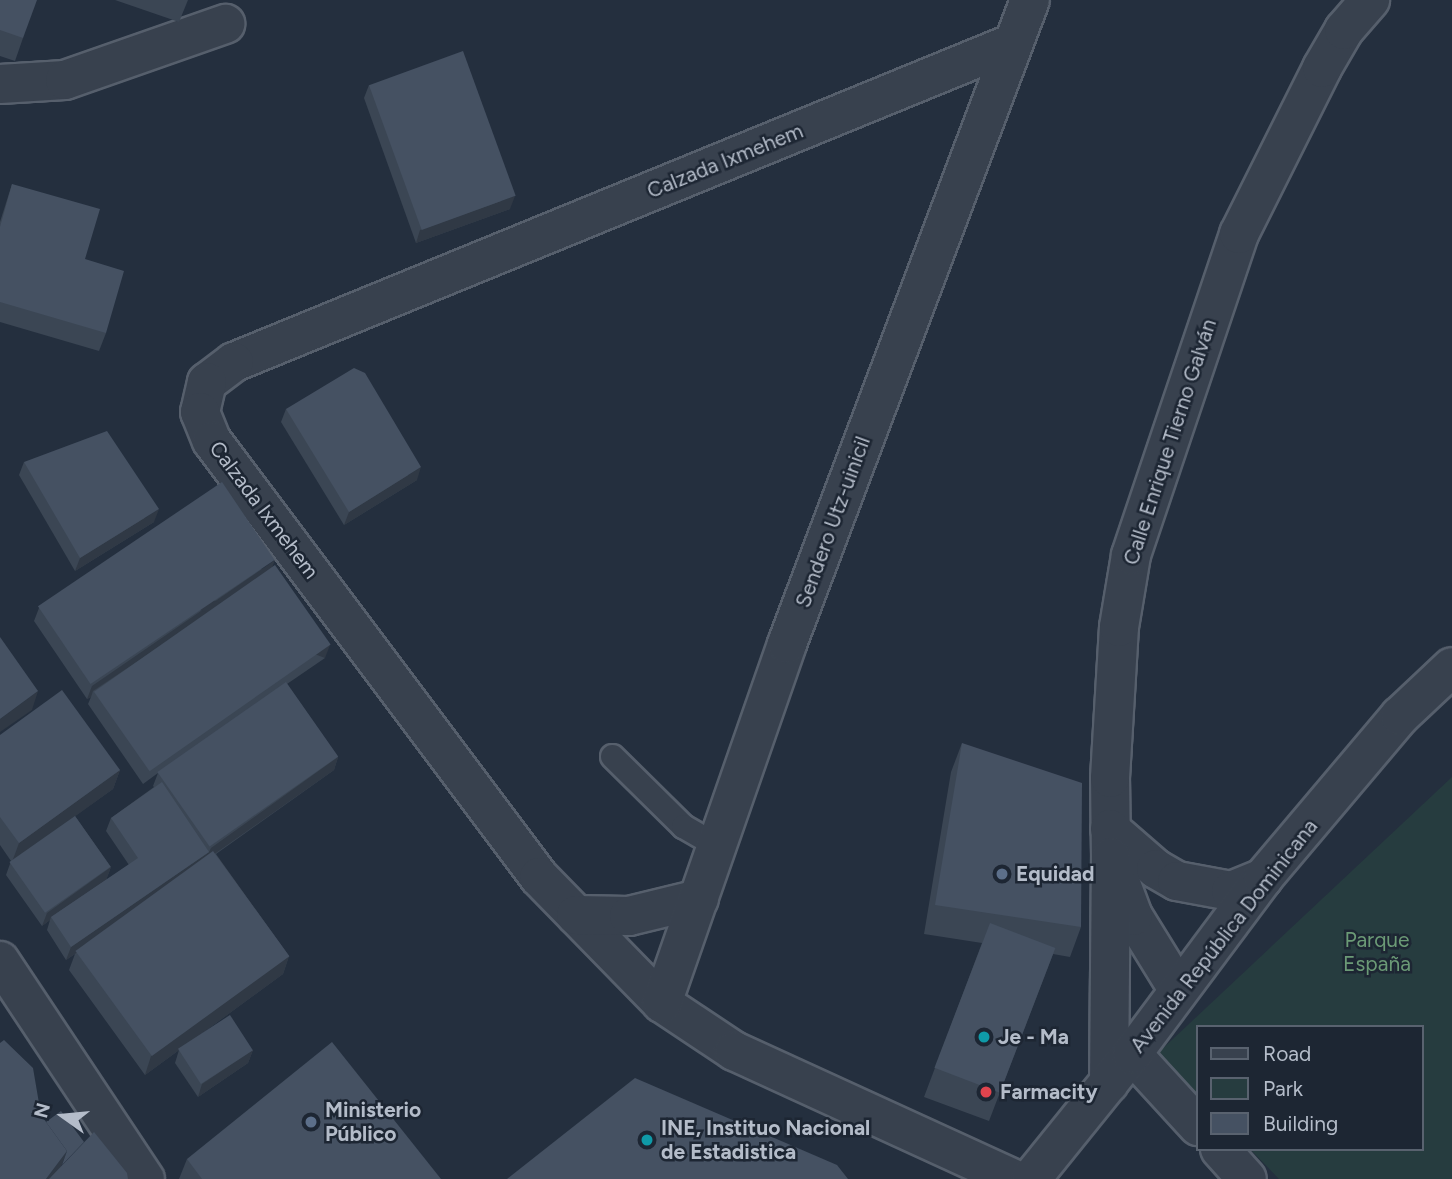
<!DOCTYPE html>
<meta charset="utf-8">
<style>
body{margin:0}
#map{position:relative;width:1452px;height:1179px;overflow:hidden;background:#242f3e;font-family:Figtree,sans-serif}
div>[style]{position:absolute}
.green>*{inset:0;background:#263c3f}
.roads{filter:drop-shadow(2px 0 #565f6c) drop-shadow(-2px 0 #565f6c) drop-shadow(0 2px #565f6c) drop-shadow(0 -2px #565f6c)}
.service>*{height:23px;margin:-11.5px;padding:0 11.5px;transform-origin:11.5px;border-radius:11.5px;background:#38414e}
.minor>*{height:38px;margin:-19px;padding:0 19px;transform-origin:19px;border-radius:19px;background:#38414e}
.tertiary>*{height:38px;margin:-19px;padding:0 19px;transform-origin:19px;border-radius:19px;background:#38414e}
.wall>*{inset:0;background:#3b4654}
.shaded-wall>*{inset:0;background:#303945;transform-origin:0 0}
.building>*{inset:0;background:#455162;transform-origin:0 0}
.dots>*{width:19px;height:19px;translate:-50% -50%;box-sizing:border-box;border:4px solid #1d2633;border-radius:50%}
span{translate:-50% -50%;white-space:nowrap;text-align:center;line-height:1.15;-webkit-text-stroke:5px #1d2633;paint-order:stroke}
.street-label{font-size:21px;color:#b4bcc9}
.poi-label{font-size:21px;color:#b4bcc9;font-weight:700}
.left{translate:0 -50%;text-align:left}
.park-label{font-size:21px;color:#6b9a76}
.legend{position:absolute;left:1196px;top:1025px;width:228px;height:126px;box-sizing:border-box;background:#1d2633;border:2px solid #59626f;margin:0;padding:9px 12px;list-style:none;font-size:21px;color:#b4bcc9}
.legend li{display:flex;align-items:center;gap:14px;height:35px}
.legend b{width:35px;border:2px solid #59626f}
.north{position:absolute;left:28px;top:1081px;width:70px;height:70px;-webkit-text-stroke:5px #1d2633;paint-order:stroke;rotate:285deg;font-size:19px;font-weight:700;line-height:28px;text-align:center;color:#b4bcc9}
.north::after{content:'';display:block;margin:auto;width:24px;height:32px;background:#b4bcc9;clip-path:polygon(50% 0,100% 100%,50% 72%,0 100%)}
</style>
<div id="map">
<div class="green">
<i style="clip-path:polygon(1452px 777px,1452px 1179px,1279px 1179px,1250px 1149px,1422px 1149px,1422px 1027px,1198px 1027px,1198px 1095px,1158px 1053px)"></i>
</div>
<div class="roads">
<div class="service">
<i style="left:612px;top:756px;width:100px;rotate:44.6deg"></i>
<i style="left:683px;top:826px;width:39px;rotate:30deg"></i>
</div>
<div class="minor">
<i style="left:1011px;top:44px;width:840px;rotate:157.74deg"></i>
<i style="left:234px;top:362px;width:34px;rotate:143deg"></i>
<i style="left:207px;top:382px;width:31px;rotate:103deg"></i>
<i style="left:200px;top:412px;width:31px;rotate:68deg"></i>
<i style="left:212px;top:441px;width:545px;rotate:53.13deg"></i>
<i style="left:539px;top:877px;width:176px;rotate:45.7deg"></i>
<i style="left:662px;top:1003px;width:87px;rotate:33.7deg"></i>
<i style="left:734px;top:1051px;width:308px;rotate:24.6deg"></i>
<i style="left:0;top:84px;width:65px;rotate:-3.5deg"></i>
<i style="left:65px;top:80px;width:170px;rotate:-19.3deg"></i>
<i style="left:576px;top:915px;width:53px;rotate:1.1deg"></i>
<i style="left:629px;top:916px;width:72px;rotate:-13.7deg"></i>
<i style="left:0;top:961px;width:262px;rotate:56.4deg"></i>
<i style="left:1178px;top:989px;width:86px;rotate:-121.7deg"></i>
<i style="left:1133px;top:916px;width:63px;rotate:-110.4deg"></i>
<i style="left:1111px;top:857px;width:79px;rotate:-90.7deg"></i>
<i style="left:1110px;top:778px;width:151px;rotate:-86.6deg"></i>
<i style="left:1119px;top:627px;width:73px;rotate:-80.5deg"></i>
<i style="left:1131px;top:555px;width:339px;rotate:-71.4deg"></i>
<i style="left:1239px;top:234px;width:186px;rotate:-63.4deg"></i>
<i style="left:1322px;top:68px;width:44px;rotate:-59.9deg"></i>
<i style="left:1344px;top:30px;width:40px;rotate:-49deg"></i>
<i style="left:662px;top:1003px;width:380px;rotate:-70.8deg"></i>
<i style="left:787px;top:644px;width:688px;rotate:-69.33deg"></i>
<i style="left:1132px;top:1054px;width:98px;rotate:47.5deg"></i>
<i style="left:1220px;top:1149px;width:40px;rotate:48deg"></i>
</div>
<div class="tertiary">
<i style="left:1110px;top:829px;width:61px;rotate:41deg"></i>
<i style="left:1156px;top:869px;width:24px;rotate:30deg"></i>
<i style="left:1177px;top:881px;width:55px;rotate:10.5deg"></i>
<i style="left:1231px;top:891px;width:35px;rotate:-22deg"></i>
<i style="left:1109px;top:1083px;width:226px;rotate:-89.5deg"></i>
<i style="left:1031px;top:1179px;width:161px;rotate:-51.1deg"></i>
<i style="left:1132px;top:1054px;width:219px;rotate:-53.3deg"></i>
<i style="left:1263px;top:878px;width:212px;rotate:-49.8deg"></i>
<i style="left:1400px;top:716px;width:71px;rotate:-43.3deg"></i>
</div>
</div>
<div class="wall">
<i style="clip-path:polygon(0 0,23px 38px,15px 61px,0 56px)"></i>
<i style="clip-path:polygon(115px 0,188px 0,179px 22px)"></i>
<i style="clip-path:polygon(369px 85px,510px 209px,416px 243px,364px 98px)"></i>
<i style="clip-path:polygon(12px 184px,85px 259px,106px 333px,99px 351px,0 322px,0 222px)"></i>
<i style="clip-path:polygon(286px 409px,417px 480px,344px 525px,281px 422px)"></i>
<i style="clip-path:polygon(24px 462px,154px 522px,75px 571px,19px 475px)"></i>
<i style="clip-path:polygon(272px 567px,325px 658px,287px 684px,338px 757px,334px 770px,216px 854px,289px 956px,283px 974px,145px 1075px,69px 970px,75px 954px,66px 960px,47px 930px,50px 920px,42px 926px,6px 875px,11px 861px,0 845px,0 735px,120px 770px,113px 789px,75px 816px,111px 867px,106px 880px,129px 865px,106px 831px,111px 818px,154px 787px,153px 786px,158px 773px,143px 784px,88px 704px,91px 697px,87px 699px,34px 621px,39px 608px)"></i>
<i style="clip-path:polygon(962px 743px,1081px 927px,1070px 957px,1053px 954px,989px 1121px,924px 1097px,982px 943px,924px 934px,951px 772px)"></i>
<i style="clip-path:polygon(179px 1050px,253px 1050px,248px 1063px,198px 1097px,175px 1063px)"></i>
<i style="clip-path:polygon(187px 1159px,441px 1179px,179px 1179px)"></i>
</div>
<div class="shaded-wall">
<i style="clip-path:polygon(515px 196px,510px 209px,416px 243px,420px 230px)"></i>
<i style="clip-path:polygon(421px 467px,417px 480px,344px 525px,349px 512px)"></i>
<i style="clip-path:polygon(159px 509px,154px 522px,75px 571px,80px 558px)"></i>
<i style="clip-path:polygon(275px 560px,270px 573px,93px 691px,91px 697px,87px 699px,92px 686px)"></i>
<i style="left:330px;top:645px;width:14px;height:221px;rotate:111deg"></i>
<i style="clip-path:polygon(38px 691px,32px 710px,0 732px,0 719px)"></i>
<i style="clip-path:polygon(338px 757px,334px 770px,206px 860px,205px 865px,66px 960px,71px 947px,209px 852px,211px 848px)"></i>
<i style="clip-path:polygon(120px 770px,113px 789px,12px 862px,19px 843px)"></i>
<i style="clip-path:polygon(111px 867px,106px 880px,51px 917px,50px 920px,42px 926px,47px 913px)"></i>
<i style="clip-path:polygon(289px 956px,283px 974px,145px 1075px,151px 1056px)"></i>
<i style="clip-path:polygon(253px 1050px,248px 1063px,198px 1097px,202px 1084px)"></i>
<i style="clip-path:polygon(67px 1151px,61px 1167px,55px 1179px,46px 1179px)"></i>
</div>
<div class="building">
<i style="clip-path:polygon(0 0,37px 0,23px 38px,0 30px)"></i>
<i style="left:463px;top:51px;width:154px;height:100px;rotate:70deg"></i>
<i style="clip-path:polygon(12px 184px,100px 209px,85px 259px,124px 271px,106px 333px,0 302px,0 227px)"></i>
<i style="clip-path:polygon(354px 368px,365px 373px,421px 467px,349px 512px,286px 409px)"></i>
<i style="clip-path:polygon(107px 431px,159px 509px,80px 558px,24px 462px)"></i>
<i style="left:222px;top:482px;width:94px;height:222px;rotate:56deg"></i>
<i style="left:275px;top:565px;width:97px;height:221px;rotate:55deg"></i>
<i style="clip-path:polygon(0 637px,38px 691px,0 719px)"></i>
<i style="left:286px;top:682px;width:91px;height:157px;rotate:55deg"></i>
<i style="clip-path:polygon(62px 690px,120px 770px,19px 843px,0 817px,0 735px)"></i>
<i style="clip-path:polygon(962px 743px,1082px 783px,1081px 927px,935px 905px)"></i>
<i style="clip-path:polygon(162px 782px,209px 852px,71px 947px,51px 917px,138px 858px,111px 818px)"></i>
<i style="left:75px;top:816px;width:62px;height:80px;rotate:55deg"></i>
<i style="left:213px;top:851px;width:130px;height:170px;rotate:54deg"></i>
<i style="left:990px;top:923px;width:70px;height:155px;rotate:21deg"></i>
<i style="left:230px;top:1015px;width:42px;height:62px;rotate:57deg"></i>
<i style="clip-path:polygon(4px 1040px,33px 1068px,41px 1115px,67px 1151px,46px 1179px,0 1179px,0 1043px)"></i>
<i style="clip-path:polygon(332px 1042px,441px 1179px,202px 1179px,187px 1159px)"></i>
<i style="clip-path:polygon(635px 1078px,837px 1165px,848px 1179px,507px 1179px)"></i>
<i style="clip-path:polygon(61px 1111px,84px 1142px,62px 1165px,67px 1151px,46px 1122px)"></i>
<i style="clip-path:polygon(94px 1132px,127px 1173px,128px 1179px,49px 1179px)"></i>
</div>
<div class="dots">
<i style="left:1002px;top:874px;background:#5c6f8a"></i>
<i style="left:984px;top:1037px;background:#0f9aa8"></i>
<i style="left:986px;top:1092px;background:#e0444e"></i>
<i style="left:311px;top:1122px;background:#5c6f8a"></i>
<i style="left:647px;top:1140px;background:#0f9aa8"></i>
</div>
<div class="street-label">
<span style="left:725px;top:161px;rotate:-22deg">Calzada Ixmehem</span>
<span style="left:1170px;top:442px;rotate:-72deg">Calle Enrique Tierno Galván</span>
<span style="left:264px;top:510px;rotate:53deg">Calzada Ixmehem</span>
<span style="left:833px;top:522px;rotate:-70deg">Sendero Utz-uinicil</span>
<span style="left:1224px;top:936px;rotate:-52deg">Avenida República Dominicana</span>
</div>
<div class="poi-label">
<span class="left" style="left:1016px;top:874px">Equidad</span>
<span class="left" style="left:998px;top:1037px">Je - Ma</span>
<span class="left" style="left:1000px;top:1092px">Farmacity</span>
<span class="left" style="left:325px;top:1122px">Ministerio<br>Público</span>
<span class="left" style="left:661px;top:1140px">INE, Instituo Nacional<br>de Estadistica</span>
</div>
<div class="park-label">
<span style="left:1377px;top:952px">Parque<br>España</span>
</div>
<ul class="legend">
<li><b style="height:9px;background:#38414e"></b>Road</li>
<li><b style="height:19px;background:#263c3f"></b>Park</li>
<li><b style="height:19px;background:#455162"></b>Building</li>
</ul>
<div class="north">N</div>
</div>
